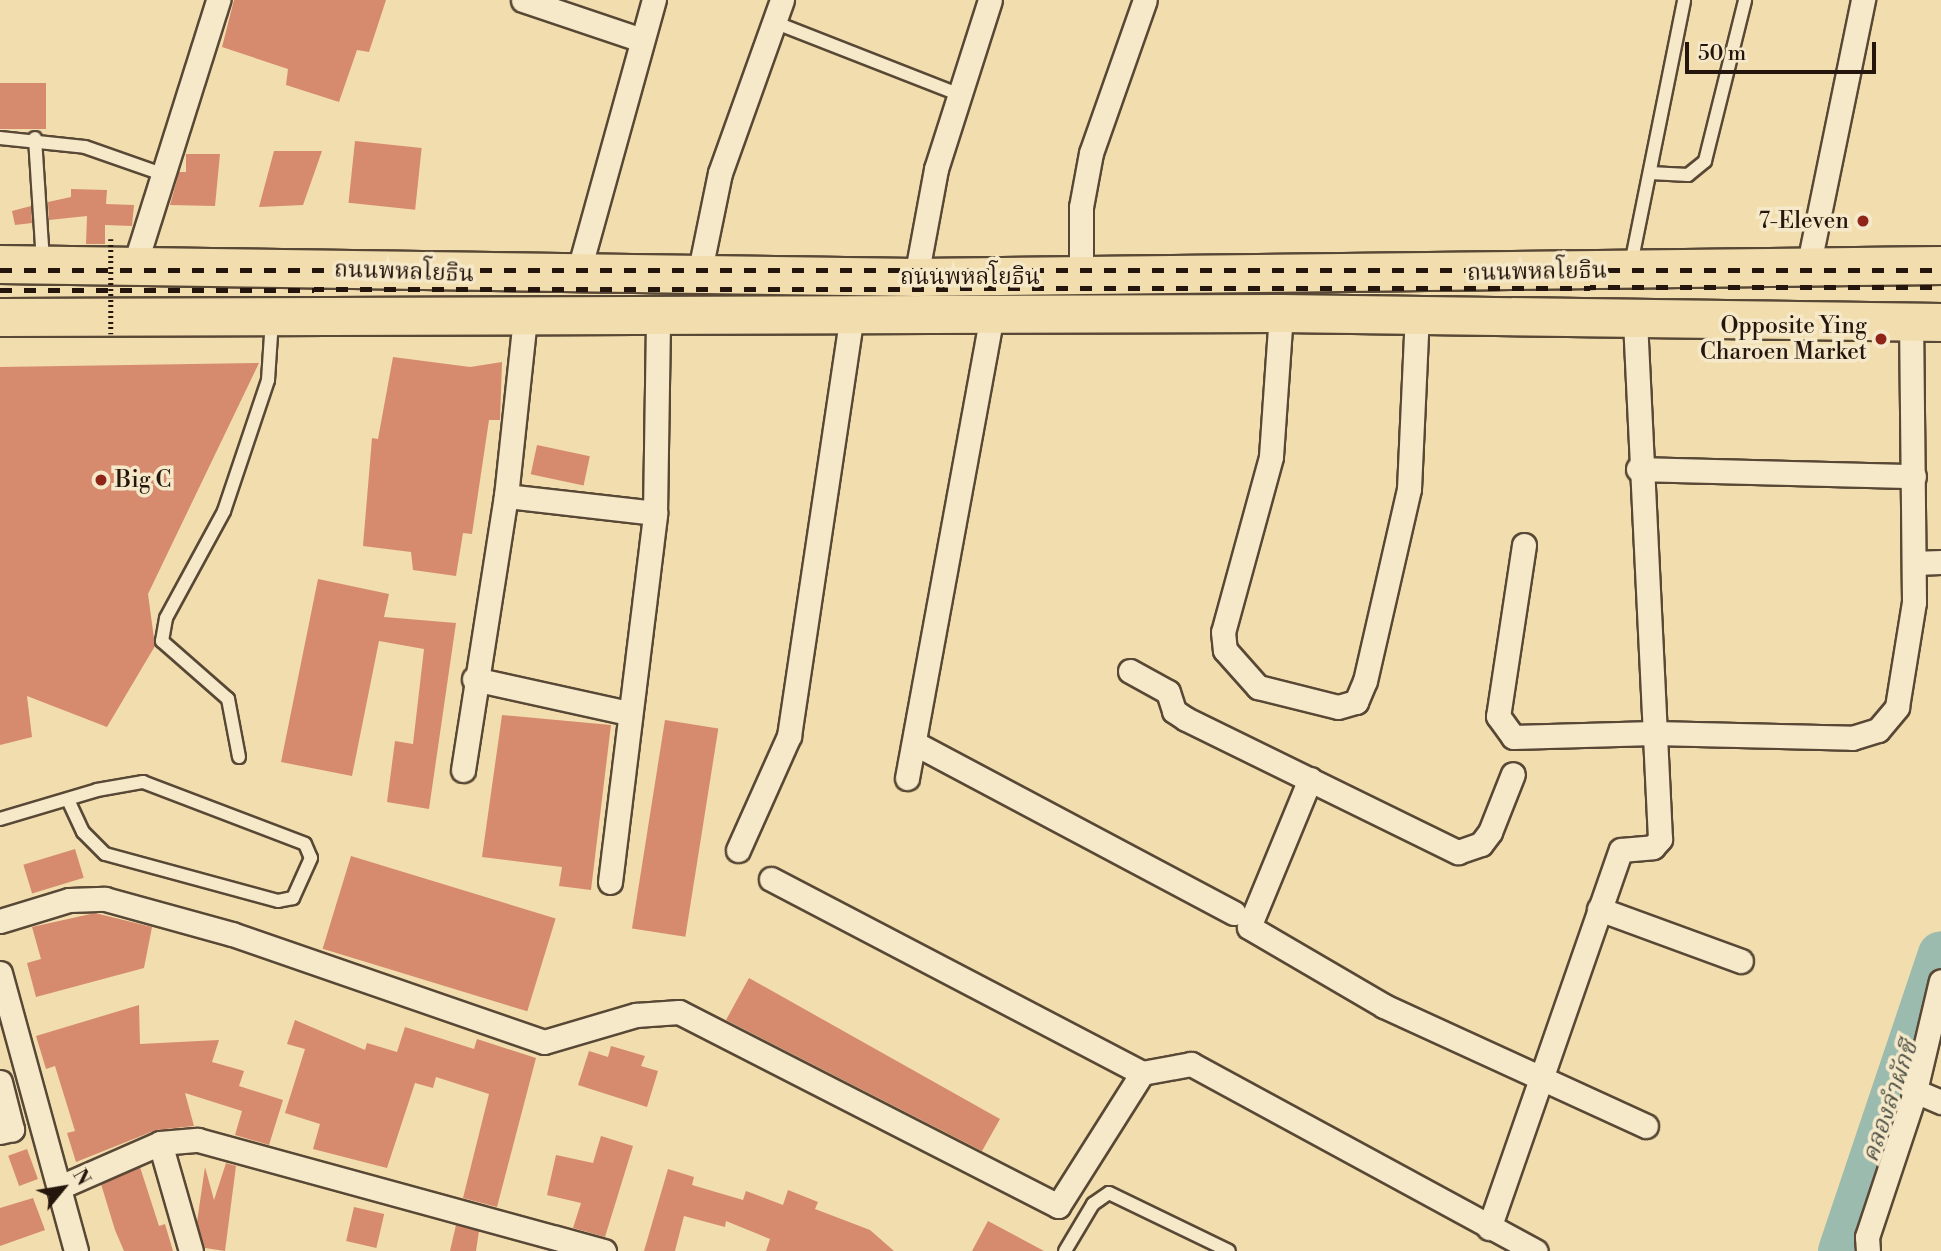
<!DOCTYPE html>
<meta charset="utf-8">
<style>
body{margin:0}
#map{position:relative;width:1941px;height:1251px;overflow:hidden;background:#f1ddad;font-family:"Libre Bodoni","Noto Serif Thai",serif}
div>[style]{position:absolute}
.river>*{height:46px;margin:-23px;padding:0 23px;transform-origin:23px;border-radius:23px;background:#9bbbae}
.building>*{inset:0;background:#d68b6e;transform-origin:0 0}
.roads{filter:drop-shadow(2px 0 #584835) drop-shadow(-2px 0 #584835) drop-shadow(0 2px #584835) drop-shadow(0 -2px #584835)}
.lane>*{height:12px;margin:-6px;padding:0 6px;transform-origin:6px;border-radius:6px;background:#f6e9ca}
.street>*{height:23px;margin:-11.5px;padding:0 11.5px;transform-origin:11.5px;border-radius:11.5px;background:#f6e9ca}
.primary>*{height:37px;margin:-18.5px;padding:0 18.5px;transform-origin:18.5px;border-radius:18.5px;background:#f1ddad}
.rail>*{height:5px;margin-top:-2.5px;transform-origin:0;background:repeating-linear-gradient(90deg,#25160d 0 12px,transparent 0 24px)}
.path-bridge>*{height:4.5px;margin-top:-2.25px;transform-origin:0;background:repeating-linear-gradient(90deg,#25160d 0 2px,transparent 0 5.5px)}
.dots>*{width:19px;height:19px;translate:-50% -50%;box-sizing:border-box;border:4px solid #f6e9ca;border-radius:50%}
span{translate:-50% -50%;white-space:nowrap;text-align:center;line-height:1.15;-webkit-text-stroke:7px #f6e9ca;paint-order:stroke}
.poi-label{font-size:23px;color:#25160d}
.right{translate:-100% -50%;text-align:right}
.left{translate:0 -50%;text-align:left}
.street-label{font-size:23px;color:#25160d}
.water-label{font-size:24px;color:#4e5045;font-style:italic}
.north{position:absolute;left:28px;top:1153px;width:70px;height:70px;-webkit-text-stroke:5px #f6e9ca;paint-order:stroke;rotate:60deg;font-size:19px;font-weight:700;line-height:28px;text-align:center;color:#25160d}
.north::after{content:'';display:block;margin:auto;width:24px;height:32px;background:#25160d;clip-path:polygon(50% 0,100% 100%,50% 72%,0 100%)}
.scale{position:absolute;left:1685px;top:42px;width:191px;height:32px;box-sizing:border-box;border:4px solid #25160d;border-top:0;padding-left:9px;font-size:21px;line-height:24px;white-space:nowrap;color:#25160d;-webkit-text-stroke:5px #f6e9ca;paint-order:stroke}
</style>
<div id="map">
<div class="river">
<i style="left:1841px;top:1251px;width:313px;rotate:-71.4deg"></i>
</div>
<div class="building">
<i style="clip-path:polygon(234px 0,386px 0,369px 52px,357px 50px,339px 102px,286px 85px,288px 69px,222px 47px)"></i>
<i style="left:0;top:83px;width:46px;height:46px"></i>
<i style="left:355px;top:141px;width:67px;height:62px;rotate:6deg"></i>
<i style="clip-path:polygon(274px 151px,322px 151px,303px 205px,259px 207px)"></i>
<i style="clip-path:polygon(186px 154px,220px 154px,215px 206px,170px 205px,179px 172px,186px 172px)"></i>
<i style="clip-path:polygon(71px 189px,107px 190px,106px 204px,134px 205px,132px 226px,105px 225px,105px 244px,86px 244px,87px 216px,49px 220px,48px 202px,71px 197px)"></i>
<i style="clip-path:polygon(31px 206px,32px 223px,15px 225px,12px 211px)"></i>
<i style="clip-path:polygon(393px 357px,470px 367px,502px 362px,500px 420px,489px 420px,472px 534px,463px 533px,456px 576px,413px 570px,411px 552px,363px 546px,372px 438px,378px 439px)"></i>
<i style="clip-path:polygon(259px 363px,148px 594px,155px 646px,107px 727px,27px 696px,32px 737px,0 745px,0 367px)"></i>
<i style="left:537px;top:445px;width:54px;height:30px;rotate:12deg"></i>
<i style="clip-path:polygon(318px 579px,389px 594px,384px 617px,456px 623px,429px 809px,387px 802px,395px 741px,413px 744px,424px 649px,379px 641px,352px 776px,281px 762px)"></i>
<i style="clip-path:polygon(502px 715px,611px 725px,591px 890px,559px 886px,562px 867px,482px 857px)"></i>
<i style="left:665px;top:720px;width:54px;height:211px;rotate:9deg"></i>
<i style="left:75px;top:849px;width:30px;height:54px;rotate:73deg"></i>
<i style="left:351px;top:856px;width:214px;height:97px;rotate:17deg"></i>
<i style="clip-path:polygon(95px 913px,152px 927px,144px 968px,36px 997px,27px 963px,41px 959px,32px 927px)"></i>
<i style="clip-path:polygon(749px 978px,1000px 1119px,982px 1151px,726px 1020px)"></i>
<i style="clip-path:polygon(139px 1005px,140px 1044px,219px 1040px,212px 1062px,244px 1071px,239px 1086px,283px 1100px,269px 1145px,235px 1135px,242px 1111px,185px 1093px,194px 1126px,156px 1130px,76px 1162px,67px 1133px,75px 1131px,55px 1066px,46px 1069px,36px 1036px)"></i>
<i style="clip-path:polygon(295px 1020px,365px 1050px,367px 1043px,397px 1052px,405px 1027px,474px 1049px,477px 1039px,536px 1058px,497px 1207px,463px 1198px,489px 1094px,436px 1077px,433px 1088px,415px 1083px,387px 1168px,313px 1149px,320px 1124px,285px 1113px,305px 1049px,287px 1044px)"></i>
<i style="clip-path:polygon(611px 1046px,645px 1056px,641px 1066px,658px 1071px,647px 1107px,578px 1085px,589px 1051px,608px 1057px)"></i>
<i style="clip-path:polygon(601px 1136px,633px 1146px,605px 1237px,573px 1228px,581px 1203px,547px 1195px,556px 1155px,593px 1163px)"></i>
<i style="left:27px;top:1149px;width:32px;height:20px;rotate:70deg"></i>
<i style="clip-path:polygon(226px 1163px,236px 1166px,225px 1251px,205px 1248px,197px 1222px,205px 1167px,214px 1200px)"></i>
<i style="clip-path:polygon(140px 1167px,159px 1226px,165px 1224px,173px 1251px,124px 1251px,115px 1230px,101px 1184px)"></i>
<i style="clip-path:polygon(668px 1169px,694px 1177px,692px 1185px,743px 1200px,746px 1191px,783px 1205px,788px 1190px,818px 1202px,815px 1209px,870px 1230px,894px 1251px,766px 1251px,770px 1239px,726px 1221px,725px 1227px,684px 1216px,675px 1251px,644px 1251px)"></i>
<i style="clip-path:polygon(33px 1198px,45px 1230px,0 1246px,0 1208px)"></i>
<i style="left:354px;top:1207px;width:31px;height:35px;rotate:13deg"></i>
<i style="clip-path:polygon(988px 1221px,1044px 1251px,972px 1251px)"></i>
<i style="clip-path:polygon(456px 1225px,479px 1231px,476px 1251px,450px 1251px)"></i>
</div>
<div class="roads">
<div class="lane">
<i style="left:774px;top:22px;width:203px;rotate:21.4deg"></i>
<i style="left:0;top:138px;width:85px;rotate:6deg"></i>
<i style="left:85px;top:147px;width:85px;rotate:19.3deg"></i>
<i style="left:35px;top:138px;width:125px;rotate:86.3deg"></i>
<i style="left:1650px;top:173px;width:38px;rotate:3deg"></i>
<i style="left:1688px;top:175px;width:22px;rotate:-39deg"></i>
<i style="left:1705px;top:161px;width:166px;rotate:-76deg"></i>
<i style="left:1631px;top:264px;width:269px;rotate:-78.6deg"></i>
<i style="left:239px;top:757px;width:59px;rotate:-100.7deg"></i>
<i style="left:228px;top:699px;width:88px;rotate:-138.7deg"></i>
<i style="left:162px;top:641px;width:23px;rotate:-80deg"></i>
<i style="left:166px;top:618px;width:122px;rotate:-61.5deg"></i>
<i style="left:224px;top:511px;width:138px;rotate:-71.4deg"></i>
<i style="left:268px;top:380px;width:61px;rotate:-86.2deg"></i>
<i style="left:0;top:819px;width:101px;rotate:-16.6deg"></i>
<i style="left:97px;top:790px;width:47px;rotate:-9.9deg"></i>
<i style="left:143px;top:782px;width:173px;rotate:20.9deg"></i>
<i style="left:305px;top:844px;width:15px;rotate:67deg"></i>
<i style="left:311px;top:858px;width:44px;rotate:114.2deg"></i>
<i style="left:293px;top:898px;width:15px;rotate:169deg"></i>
<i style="left:278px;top:901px;width:179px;rotate:-164.8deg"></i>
<i style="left:105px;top:854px;width:31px;rotate:-135deg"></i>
<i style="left:83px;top:832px;width:35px;rotate:-115deg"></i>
<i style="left:1065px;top:1251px;width:55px;rotate:-59.2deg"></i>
<i style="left:1093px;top:1204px;width:19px;rotate:-35deg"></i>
<i style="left:1109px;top:1193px;width:133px;rotate:25.8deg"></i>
</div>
<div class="street">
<i style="left:523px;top:0;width:122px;rotate:18.6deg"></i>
<i style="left:135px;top:264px;width:277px;rotate:-72.5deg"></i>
<i style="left:1808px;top:268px;width:274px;rotate:-78.4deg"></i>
<i style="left:699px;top:275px;width:104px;rotate:-78.4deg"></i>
<i style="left:720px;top:173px;width:184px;rotate:-70.3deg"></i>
<i style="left:577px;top:277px;width:288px;rotate:-74.5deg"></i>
<i style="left:916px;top:277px;width:110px;rotate:-79.5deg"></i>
<i style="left:936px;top:169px;width:177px;rotate:-72.3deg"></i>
<i style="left:1081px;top:277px;width:70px;rotate:-90deg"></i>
<i style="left:1081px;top:207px;width:55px;rotate:-79.5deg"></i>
<i style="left:1091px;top:153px;width:162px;rotate:-70.6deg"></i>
<i style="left:1281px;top:313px;width:144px;rotate:94deg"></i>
<i style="left:1271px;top:457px;width:181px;rotate:105.3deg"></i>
<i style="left:1223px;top:632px;width:18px;rotate:84deg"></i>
<i style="left:1225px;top:650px;width:50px;rotate:48.3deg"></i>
<i style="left:1258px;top:687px;width:82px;rotate:14deg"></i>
<i style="left:1338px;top:707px;width:19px;rotate:-16deg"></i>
<i style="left:1356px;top:702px;width:23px;rotate:-67deg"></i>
<i style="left:1365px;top:681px;width:197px;rotate:-77.1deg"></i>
<i style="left:1409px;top:489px;width:173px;rotate:-87.4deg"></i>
<i style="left:1638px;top:469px;width:276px;rotate:1.5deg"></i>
<i style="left:506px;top:496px;width:150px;rotate:6.5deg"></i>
<i style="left:1524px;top:545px;width:173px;rotate:98.6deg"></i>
<i style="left:1498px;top:716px;width:26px;rotate:54deg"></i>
<i style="left:1513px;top:737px;width:141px;rotate:-1.6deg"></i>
<i style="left:1654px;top:733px;width:198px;rotate:1.4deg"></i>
<i style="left:1852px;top:738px;width:27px;rotate:-17deg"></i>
<i style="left:1878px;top:730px;width:30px;rotate:-50deg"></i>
<i style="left:1897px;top:707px;width:106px;rotate:-80.8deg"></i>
<i style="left:1914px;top:602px;width:279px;rotate:-90.6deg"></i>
<i style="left:1914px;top:563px;width:27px;rotate:-2deg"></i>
<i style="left:1130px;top:671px;width:43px;rotate:28.9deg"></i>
<i style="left:1168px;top:692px;width:20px;rotate:72deg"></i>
<i style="left:1174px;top:711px;width:14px;rotate:34deg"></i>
<i style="left:1186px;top:719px;width:303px;rotate:26.1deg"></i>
<i style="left:1458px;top:852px;width:24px;rotate:-19deg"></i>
<i style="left:1481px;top:844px;width:15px;rotate:-53deg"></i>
<i style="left:1490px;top:832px;width:62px;rotate:-68.4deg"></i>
<i style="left:474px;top:679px;width:158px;rotate:12.4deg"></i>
<i style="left:916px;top:744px;width:360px;rotate:28deg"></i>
<i style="left:463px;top:770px;width:277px;rotate:-81.1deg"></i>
<i style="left:506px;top:496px;width:179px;rotate:-83.9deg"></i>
<i style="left:907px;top:778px;width:472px;rotate:-79.6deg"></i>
<i style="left:1310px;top:779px;width:160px;rotate:112.4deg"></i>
<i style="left:1249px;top:927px;width:156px;rotate:30.3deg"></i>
<i style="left:1384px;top:1006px;width:288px;rotate:24.6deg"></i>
<i style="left:738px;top:850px;width:125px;rotate:-65.9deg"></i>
<i style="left:789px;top:736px;width:426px;rotate:-81.5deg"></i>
<i style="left:771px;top:879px;width:419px;rotate:27.6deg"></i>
<i style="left:610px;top:882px;width:372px;rotate:-83deg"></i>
<i style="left:655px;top:513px;width:197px;rotate:-89.1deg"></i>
<i style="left:1599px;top:909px;width:151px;rotate:20.1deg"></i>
<i style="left:0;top:921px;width:72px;rotate:-16.9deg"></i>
<i style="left:69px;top:900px;width:36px;rotate:-2deg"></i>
<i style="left:105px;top:899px;width:132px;rotate:15.4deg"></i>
<i style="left:232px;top:934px;width:330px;rotate:19.1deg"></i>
<i style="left:544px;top:1042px;width:96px;rotate:-16.4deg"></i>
<i style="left:636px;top:1015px;width:43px;rotate:-4deg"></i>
<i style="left:679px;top:1012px;width:426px;rotate:27.1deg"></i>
<i style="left:1058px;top:1206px;width:157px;rotate:-57.7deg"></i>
<i style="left:1142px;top:1073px;width:50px;rotate:-10.4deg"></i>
<i style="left:1191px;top:1064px;width:392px;rotate:28.5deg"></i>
<i style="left:0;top:973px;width:288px;rotate:74.7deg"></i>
<i style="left:0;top:1082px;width:49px;rotate:75.7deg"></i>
<i style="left:12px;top:1129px;width:12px;rotate:166deg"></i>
<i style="left:1915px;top:1091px;width:28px;rotate:23deg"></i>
<i style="left:160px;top:1143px;width:112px;rotate:74deg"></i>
<i style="left:60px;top:1187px;width:109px;rotate:-23.7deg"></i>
<i style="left:160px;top:1143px;width:38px;rotate:-5deg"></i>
<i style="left:198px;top:1140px;width:421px;rotate:15.3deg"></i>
<i style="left:1489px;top:1228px;width:400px;rotate:-70.8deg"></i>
<i style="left:1621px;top:850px;width:32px;rotate:-5deg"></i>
<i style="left:1653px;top:847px;width:11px;rotate:-49deg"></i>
<i style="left:1660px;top:839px;width:519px;rotate:-92.76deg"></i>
<i style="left:1868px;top:1251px;width:14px;rotate:-94deg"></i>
<i style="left:1867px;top:1237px;width:145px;rotate:-71.6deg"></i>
<i style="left:1913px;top:1099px;width:121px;rotate:-76.7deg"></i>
</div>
<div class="primary">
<i style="left:0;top:264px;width:916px;rotate:0.81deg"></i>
<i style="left:916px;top:277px;width:1025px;rotate:-0.67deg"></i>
<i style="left:0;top:317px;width:1281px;rotate:-0.18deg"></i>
<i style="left:1281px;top:313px;width:660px;rotate:0.78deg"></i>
</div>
</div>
<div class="rail">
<i style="left:0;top:270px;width:1941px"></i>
<i style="left:0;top:290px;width:1941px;rotate:-0.09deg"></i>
</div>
<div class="path-bridge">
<i style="left:111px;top:239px;width:95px;rotate:90deg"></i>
</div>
<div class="dots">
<i style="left:1863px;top:221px;background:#8f2418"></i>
<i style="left:1881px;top:339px;background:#8f2418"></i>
<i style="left:101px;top:480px;background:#8f2418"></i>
</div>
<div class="poi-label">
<span class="right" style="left:1849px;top:221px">7-Eleven</span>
<span class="right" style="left:1867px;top:339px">Opposite Ying<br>Charoen Market</span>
<span class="left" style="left:115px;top:480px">Big C</span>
</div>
<div class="street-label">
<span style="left:404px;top:272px;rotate:2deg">ถนนพหลโยธิน</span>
<span style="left:1537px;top:272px;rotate:-1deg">ถนนพหลโยธิน</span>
<span style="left:970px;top:277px">ถนนพหลโยธิน</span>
</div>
<div class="water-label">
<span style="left:1891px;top:1102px;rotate:-71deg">คลองลำผักชี</span>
</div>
<div class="north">N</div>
<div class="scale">50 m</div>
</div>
